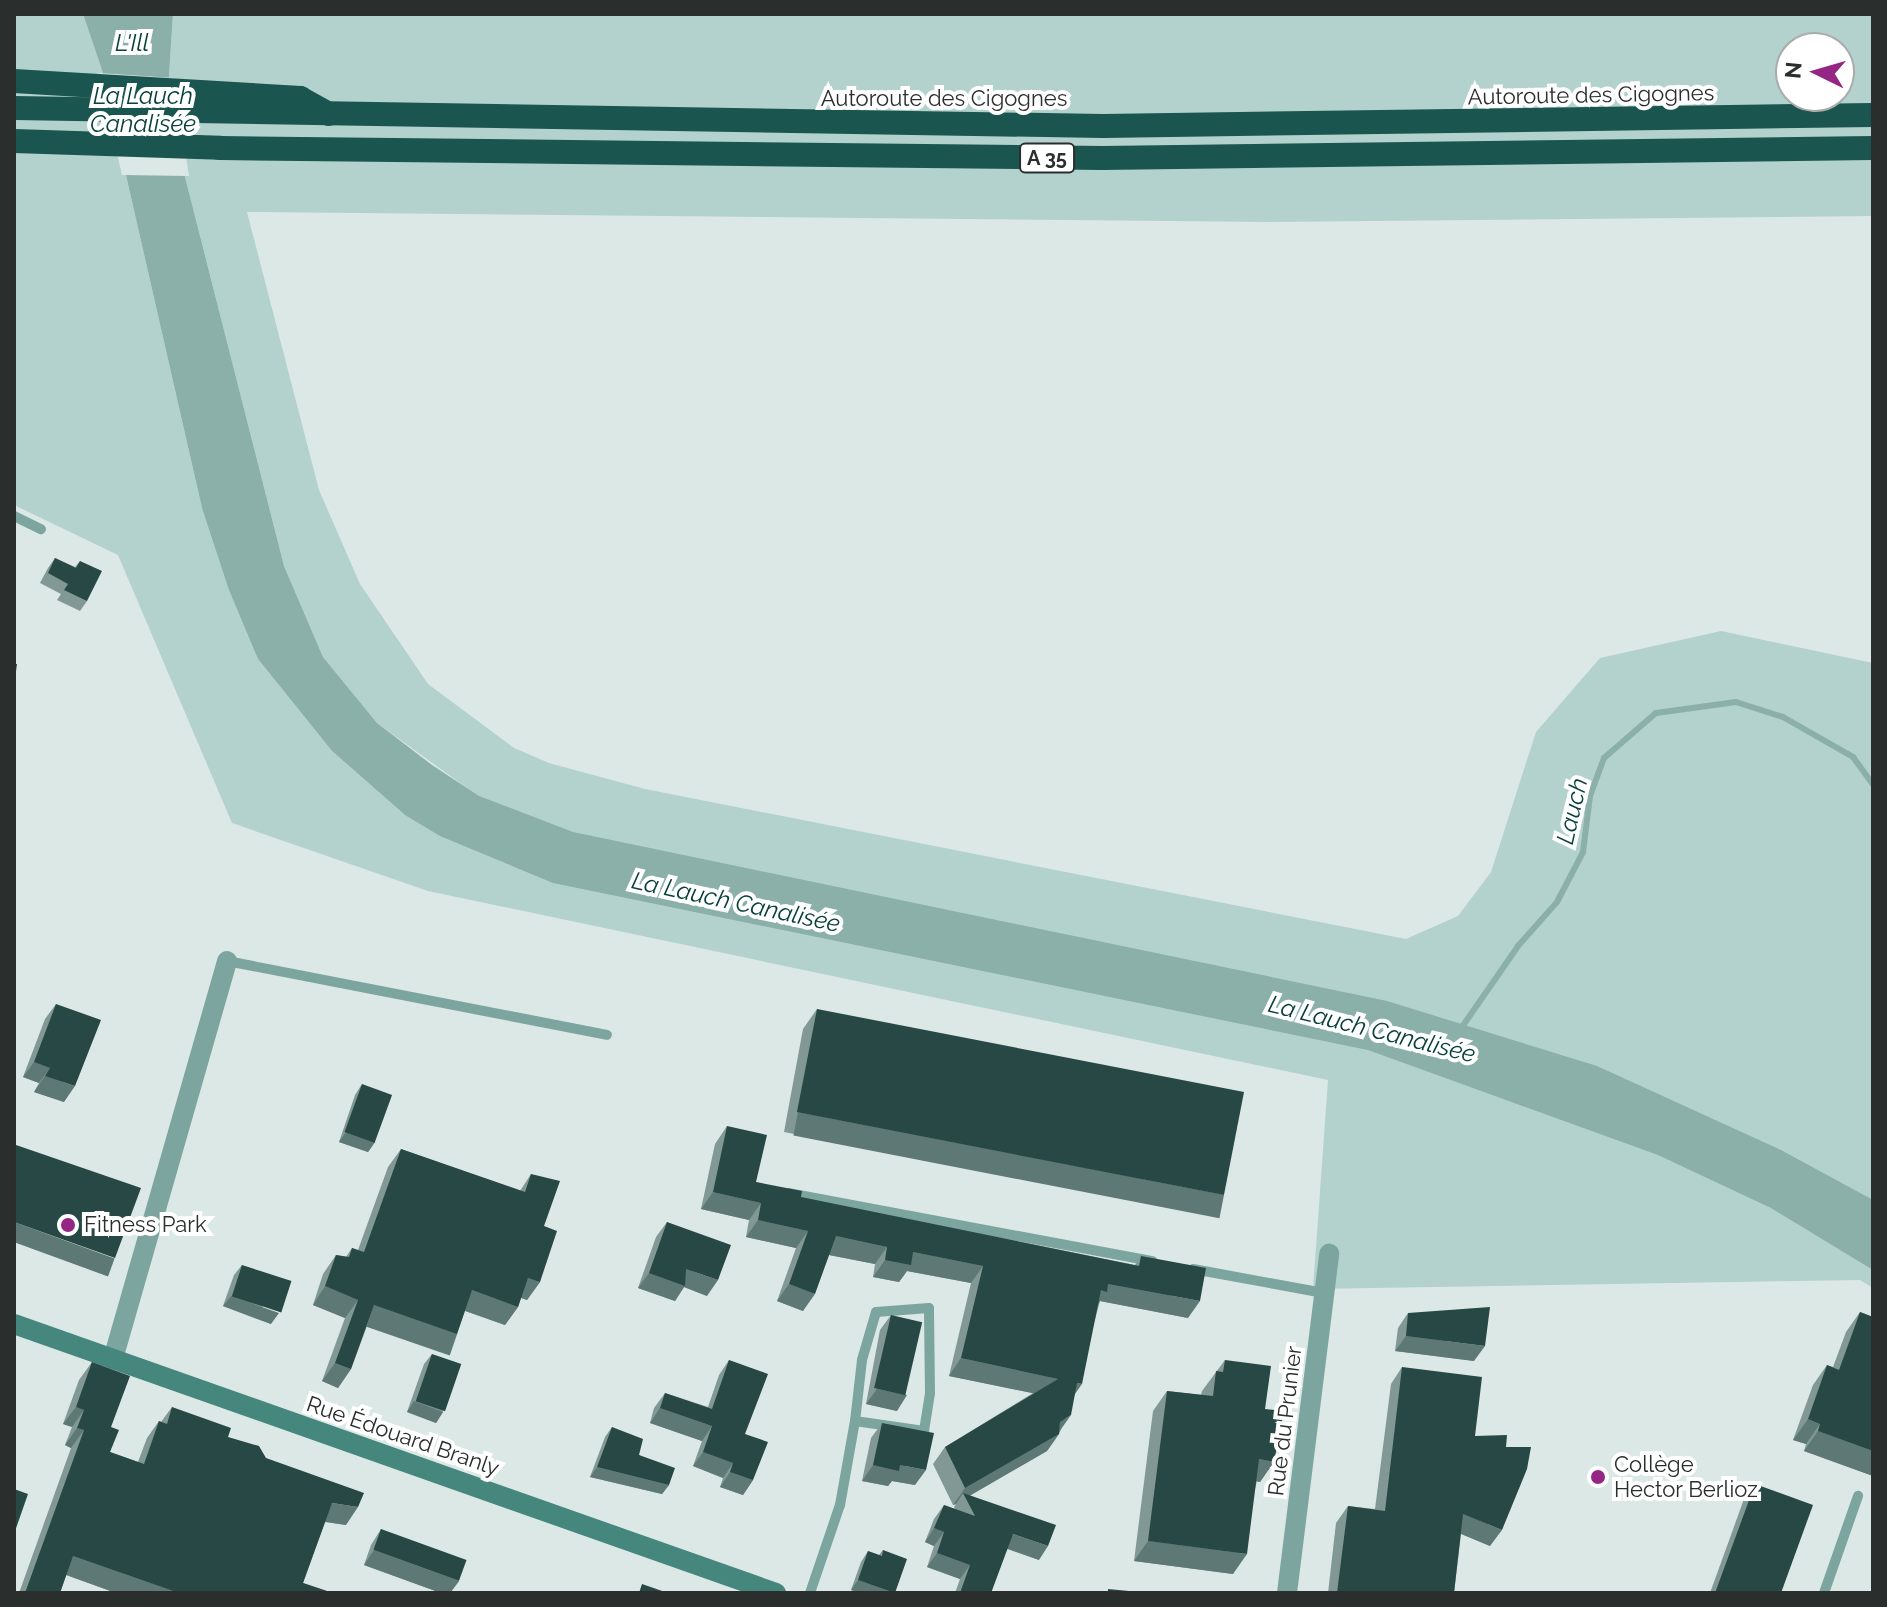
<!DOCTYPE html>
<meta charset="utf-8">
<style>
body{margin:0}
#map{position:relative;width:1887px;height:1607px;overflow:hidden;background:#dbe8e6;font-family:Raleway,sans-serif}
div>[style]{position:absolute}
.green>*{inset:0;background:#b3d2cd}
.water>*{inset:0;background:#8bafa9}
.pier>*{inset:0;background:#dbe8e6}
.stream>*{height:6px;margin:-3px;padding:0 3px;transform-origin:3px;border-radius:3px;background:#8bafa9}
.lane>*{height:10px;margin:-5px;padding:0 5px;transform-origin:5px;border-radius:5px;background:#7da59f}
.street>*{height:20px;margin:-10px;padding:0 10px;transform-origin:10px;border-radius:10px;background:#7da59f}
.secondary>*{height:20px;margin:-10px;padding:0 10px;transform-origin:10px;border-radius:10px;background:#45867d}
.highway>*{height:24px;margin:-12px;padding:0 12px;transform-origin:12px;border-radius:12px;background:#1b554f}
.wall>*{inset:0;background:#819895}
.shaded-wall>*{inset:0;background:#5d7875;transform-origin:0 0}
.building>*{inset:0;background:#274844;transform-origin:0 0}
.dots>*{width:22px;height:22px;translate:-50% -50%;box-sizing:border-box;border:4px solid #fff;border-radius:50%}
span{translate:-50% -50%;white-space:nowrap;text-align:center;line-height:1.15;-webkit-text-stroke:8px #fff;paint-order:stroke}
.shield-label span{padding:2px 6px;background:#fff;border:2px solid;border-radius:6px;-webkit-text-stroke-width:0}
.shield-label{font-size:20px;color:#2a2f2e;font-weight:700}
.street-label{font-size:22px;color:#2a2f2e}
.poi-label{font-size:22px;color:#2a2f2e}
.left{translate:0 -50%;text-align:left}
.water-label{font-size:24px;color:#08413b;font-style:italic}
.frame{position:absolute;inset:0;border:16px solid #2a2f2e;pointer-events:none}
.north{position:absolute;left:1775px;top:32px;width:80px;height:80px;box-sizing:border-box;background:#fff;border:2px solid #aaacab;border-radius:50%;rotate:275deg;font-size:22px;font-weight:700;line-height:32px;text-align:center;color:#2a2f2e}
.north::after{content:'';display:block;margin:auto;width:28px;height:36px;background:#962685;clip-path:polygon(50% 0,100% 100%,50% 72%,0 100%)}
</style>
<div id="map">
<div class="green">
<i style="clip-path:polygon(evenodd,14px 14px,83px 14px,102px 70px,202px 508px,258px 659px,332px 751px,405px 815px,478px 796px,377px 723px,323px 657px,284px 566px,184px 173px,169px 75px,173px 14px,1873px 14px,1873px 216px,1271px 222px,247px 212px,319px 490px,360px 584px,428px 684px,514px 748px,549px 763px,645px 789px,1406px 939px,1458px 916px,1491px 872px,1536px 732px,1600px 658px,1721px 631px,1873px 663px,1873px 1288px,1860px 1280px,1313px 1289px,1328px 1080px,428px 891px,232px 823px,118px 555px,14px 505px,14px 14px,1791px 48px,1839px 48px,1839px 96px,1791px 96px,1791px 48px)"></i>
</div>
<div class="water">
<i style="clip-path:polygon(83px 14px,173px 14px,169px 75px,184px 173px,284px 566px,323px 657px,377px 723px,432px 765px,479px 796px,573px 832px,1387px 1001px,1597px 1066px,1781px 1150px,1873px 1200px,1873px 1270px,1771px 1208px,1658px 1155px,1368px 1050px,553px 883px,440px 836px,405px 815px,332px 751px,258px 659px,229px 590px,202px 508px,102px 70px)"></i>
</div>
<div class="pier">
<i style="clip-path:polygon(98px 73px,174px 78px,189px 176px,122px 175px)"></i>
</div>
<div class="stream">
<i style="left:1462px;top:1027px;width:98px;rotate:-55.3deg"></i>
<i style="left:1518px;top:946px;width:59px;rotate:-48.4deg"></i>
<i style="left:1557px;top:902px;width:56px;rotate:-62.5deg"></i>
<i style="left:1583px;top:852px;width:56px;rotate:-82.9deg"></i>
<i style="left:1590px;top:796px;width:40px;rotate:-69.8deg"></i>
<i style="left:1604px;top:758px;width:69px;rotate:-40.9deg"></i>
<i style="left:1656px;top:713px;width:81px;rotate:-7.8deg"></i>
<i style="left:1736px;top:702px;width:49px;rotate:17.7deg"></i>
<i style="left:1783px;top:717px;width:81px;rotate:29.7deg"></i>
<i style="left:1853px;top:757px;width:34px;rotate:54deg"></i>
</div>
<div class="lane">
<i style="left:14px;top:516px;width:30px;rotate:26deg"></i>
<i style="left:227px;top:961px;width:387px;rotate:11deg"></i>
<i style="left:788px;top:1193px;width:371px;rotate:10.6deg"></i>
<i style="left:1193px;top:1269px;width:133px;rotate:10.4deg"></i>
<i style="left:810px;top:1593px;width:93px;rotate:-71.2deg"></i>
<i style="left:840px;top:1505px;width:85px;rotate:-79.9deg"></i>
<i style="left:855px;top:1421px;width:70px;rotate:8.2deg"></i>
<i style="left:924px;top:1431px;width:38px;rotate:-81deg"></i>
<i style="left:930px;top:1393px;width:85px;rotate:-90.7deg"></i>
<i style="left:929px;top:1308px;width:53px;rotate:175.7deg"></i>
<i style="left:876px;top:1312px;width:50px;rotate:106.3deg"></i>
<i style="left:862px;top:1360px;width:61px;rotate:96.5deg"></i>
<i style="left:1824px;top:1593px;width:103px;rotate:-70.7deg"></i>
</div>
<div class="street">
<i style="left:113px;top:1359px;width:414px;rotate:-74deg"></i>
<i style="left:1287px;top:1593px;width:342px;rotate:-82.9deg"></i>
</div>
<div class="secondary">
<i style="left:14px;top:1324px;width:808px;rotate:19.44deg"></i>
</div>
<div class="highway">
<i style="left:14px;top:81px;width:287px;rotate:3.4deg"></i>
<i style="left:300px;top:98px;width:33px;rotate:29deg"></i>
<i style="left:14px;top:108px;width:1089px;rotate:0.95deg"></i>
<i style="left:1103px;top:126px;width:770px;rotate:-0.82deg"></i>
<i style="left:14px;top:141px;width:206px;rotate:1.9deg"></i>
<i style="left:220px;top:148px;width:882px;rotate:0.65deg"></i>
<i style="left:1102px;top:158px;width:771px;rotate:-0.74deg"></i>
</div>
<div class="wall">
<i style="clip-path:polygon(55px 558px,75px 567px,80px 561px,87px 601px,80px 611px,57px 600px,61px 594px,40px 583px,48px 568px)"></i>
<i style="clip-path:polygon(56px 1004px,64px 1102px,34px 1092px,39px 1083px,23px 1077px,45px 1019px)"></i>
<i style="clip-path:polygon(817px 1009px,1210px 1215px,784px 1132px,803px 1029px)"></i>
<i style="clip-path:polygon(362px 1084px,375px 1142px,368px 1152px,339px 1142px,355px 1095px)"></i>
<i style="clip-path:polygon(727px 1126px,756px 1182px,801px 1197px,1135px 1265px,1141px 1256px,1188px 1318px,1100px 1301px,1075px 1394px,1059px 1434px,1047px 1451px,970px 1495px,1039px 1560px,1007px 1549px,991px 1593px,955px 1593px,960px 1579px,927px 1567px,934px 1546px,925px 1542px,934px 1519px,944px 1505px,955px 1509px,954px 1507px,956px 1504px,953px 1505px,933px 1464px,945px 1447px,1033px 1393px,949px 1376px,971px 1283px,907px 1271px,899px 1282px,873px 1277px,875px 1264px,829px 1255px,803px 1311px,777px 1301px,796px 1248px,746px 1237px,749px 1220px,701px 1209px,715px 1144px)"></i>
<i style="clip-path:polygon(401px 1149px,520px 1191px,531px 1174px,544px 1226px,540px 1282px,527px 1300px,521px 1298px,518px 1307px,505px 1325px,465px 1311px,457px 1334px,444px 1353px,367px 1326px,351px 1369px,338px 1388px,322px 1381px,345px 1318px,313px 1305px,323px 1274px,336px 1255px,346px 1257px,352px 1248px,358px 1250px,388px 1167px)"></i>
<i style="clip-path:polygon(667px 1222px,707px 1296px,684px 1287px,675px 1301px,638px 1288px,656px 1237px)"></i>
<i style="clip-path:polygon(242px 1265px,271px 1324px,223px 1306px,234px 1275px)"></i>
<i style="clip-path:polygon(1860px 1312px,1873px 1317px,1873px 1476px,1804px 1451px,1806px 1444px,1793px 1440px,1813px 1385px,1827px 1365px,1833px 1367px,1846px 1332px)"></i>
<i style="clip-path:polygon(1408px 1313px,1474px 1361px,1395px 1351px,1398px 1328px)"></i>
<i style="clip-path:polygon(891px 1315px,897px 1411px,866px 1404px,880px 1330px)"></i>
<i style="clip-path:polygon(432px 1354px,443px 1412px,436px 1423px,407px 1412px,424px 1364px)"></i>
<i style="clip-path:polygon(729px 1360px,745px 1434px,753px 1480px,743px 1495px,720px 1487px,723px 1478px,693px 1466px,702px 1441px,650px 1423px,654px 1408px,665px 1393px,708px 1407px,719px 1375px)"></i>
<i style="clip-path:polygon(1225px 1360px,1265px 1409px,1274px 1462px,1260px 1482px,1257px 1481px,1233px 1574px,1134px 1561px,1153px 1411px,1167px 1391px,1201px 1395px,1202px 1391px)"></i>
<i style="clip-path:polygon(92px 1362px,111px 1427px,110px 1452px,138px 1462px,147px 1438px,159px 1421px,161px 1422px,172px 1407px,266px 1458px,346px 1525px,325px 1522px,303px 1583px,333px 1593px,116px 1593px,66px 1575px,60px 1593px,19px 1593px,71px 1448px,65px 1445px,72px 1427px,63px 1424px,79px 1380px)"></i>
<i style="clip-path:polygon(1402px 1367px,1475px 1436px,1490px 1546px,1461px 1534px,1454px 1593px,1328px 1593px,1336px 1523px,1348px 1506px,1375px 1509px,1391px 1384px)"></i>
<i style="clip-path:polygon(882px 1423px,915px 1485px,892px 1481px,888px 1486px,862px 1481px,871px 1438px)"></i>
<i style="clip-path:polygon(612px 1427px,669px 1485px,662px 1494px,590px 1477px,605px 1437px)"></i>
<i style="clip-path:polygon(1755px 1484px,1781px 1593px,1710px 1593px,1744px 1499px)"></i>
<i style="clip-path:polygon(381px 1529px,459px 1581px,450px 1593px,441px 1593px,364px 1565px,371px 1545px)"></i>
<i style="clip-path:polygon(883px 1550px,895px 1593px,860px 1593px,851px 1590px,861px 1562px,868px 1551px,879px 1555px)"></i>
</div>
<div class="shaded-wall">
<i style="clip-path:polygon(34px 1062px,50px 1068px,39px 1083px,23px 1077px)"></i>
<i style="clip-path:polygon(45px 1076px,75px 1086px,64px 1102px,34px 1092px)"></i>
<i style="left:798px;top:1112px;width:434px;height:24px;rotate:11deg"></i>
<i style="clip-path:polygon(346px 1132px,375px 1142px,368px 1152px,339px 1142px)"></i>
<i style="clip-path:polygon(713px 1192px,761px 1203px,749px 1220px,701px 1209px)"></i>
<i style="clip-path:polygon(758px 1220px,808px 1231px,796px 1248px,746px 1237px)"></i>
<i style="left:14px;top:1222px;width:107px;height:19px;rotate:20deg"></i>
<i style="clip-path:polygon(836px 1236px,887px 1247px,875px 1264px,824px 1254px)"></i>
<i style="clip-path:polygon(913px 1252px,983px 1266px,971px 1283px,907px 1271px,899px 1282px,873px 1277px,885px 1260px)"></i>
<i style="clip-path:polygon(686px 1269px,718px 1280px,707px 1296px,684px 1287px,675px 1301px,638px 1288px,649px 1273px)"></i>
<i style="clip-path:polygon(528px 1278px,540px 1282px,527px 1300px,516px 1296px)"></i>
<i style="clip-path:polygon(789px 1284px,815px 1294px,803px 1311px,777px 1301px)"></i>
<i style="clip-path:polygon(1108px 1284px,1200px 1301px,1188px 1318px,1100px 1301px,1095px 1309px,1101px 1290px)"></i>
<i style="clip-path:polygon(325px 1286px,358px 1300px,345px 1318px,313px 1305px)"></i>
<i style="clip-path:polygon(472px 1290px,518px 1307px,505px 1325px,460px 1309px)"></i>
<i style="clip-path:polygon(231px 1296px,279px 1313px,271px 1324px,223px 1306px)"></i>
<i style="left:374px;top:1305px;width:88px;height:23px;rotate:19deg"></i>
<i style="clip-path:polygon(1406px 1336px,1485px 1346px,1474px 1361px,1395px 1351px)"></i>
<i style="clip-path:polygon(961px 1358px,1058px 1379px,1046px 1396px,949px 1376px)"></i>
<i style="clip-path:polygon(335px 1363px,351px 1369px,338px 1388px,322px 1381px)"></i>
<i style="clip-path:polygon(1077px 1383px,1082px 1384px,1070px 1401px)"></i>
<i style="clip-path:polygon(877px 1389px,907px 1395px,897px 1411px,866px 1404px)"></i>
<i style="clip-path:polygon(414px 1401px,443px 1412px,436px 1423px,407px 1412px)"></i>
<i style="clip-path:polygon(76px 1407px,84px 1410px,72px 1427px,63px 1424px)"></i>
<i style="clip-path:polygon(660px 1408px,712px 1426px,702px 1441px,650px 1423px)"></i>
<i style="clip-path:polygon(1071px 1415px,1059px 1432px,1060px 1422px)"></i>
<i style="clip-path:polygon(1808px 1419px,1820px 1424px,1806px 1444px,1793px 1440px)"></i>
<i style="clip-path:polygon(77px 1428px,84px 1430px,71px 1448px,65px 1445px)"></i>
<i style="clip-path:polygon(1818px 1431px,1873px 1451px,1873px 1476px,1804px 1451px)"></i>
<i style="clip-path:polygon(1059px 1434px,1047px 1451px,966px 1498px,963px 1493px,956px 1504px,953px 1505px,965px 1488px)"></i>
<i style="clip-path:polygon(703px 1452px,733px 1463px,723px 1478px,693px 1466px)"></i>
<i style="clip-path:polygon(1259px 1459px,1274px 1462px,1260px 1482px,1245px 1479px)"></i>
<i style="clip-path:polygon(873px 1465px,900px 1465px,926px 1470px,915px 1485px,892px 1481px,888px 1486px,862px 1481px)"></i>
<i style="clip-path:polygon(597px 1467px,669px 1485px,662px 1494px,590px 1477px)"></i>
<i style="clip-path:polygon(730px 1472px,753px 1480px,743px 1495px,720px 1487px)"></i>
<i style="clip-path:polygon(332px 1503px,358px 1507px,346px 1525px,320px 1521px)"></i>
<i style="clip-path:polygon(1463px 1514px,1502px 1530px,1490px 1546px,1452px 1530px)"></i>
<i style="clip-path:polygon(934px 1528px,944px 1532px,934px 1546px,925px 1542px)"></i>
<i style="clip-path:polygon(1013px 1534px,1048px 1546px,1039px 1560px,1003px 1547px)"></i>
<i style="clip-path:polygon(1148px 1541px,1247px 1554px,1233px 1574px,1134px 1561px)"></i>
<i style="clip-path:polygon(374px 1550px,459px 1581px,450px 1593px,441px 1593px,364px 1565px)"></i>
<i style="clip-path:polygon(937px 1553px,970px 1565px,960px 1579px,927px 1567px)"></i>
<i style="clip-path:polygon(73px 1556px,179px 1593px,116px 1593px,61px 1573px)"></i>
<i style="clip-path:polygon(858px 1580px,895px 1593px,860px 1593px,851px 1590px)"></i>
</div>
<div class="building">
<i style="clip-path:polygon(55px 558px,76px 568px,80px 561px,102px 571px,87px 601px,64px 590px,68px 584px,48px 573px)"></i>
<i style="clip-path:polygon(14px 664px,17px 664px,14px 686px)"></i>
<i style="clip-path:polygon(56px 1004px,101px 1020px,75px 1086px,45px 1076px,50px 1068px,34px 1062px)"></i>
<i style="left:817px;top:1009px;width:435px;height:105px;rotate:11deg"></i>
<i style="left:362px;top:1084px;width:32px;height:51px;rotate:20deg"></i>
<i style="clip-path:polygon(727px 1126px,767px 1135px,756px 1182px,802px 1191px,801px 1197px,1139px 1266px,1141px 1256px,1206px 1268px,1200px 1301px,1108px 1284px,1107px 1292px,1101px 1290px,1082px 1384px,1077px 1383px,1071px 1415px,1060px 1422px,1059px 1434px,965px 1488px,945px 1447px,1058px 1379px,961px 1358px,983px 1266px,913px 1252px,911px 1265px,885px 1260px,887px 1247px,836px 1236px,815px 1294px,789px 1284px,808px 1231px,758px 1220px,761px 1203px,713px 1192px)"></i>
<i style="clip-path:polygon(16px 1145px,141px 1188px,115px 1258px,14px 1222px,14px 1152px)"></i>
<i style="clip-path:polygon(401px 1149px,525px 1192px,531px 1174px,560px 1181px,544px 1226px,557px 1231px,540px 1282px,528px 1278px,518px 1307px,472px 1290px,457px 1334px,374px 1305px,351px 1369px,335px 1363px,358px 1300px,325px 1286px,336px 1255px,349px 1257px,352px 1248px,364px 1252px)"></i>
<i style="clip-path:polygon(667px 1222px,731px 1245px,718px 1280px,686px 1269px,685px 1286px,649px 1273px)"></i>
<i style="left:242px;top:1265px;width:52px;height:33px;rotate:18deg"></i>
<i style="clip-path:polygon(1490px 1307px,1485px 1346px,1406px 1336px,1408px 1313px)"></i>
<i style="clip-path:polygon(1860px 1312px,1873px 1317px,1873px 1451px,1818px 1431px,1820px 1424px,1808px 1419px,1827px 1365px,1839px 1370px)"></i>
<i style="left:891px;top:1315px;width:32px;height:75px;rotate:13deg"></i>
<i style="left:432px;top:1354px;width:31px;height:50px;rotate:19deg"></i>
<i style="clip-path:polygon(729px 1360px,768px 1374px,745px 1434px,768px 1442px,753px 1480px,730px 1472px,733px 1463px,703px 1452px,712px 1426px,660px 1408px,665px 1393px,712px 1409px)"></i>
<i style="clip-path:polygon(1225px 1360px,1271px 1366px,1265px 1409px,1284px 1411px,1274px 1462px,1259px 1459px,1247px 1554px,1148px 1541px,1167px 1391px,1213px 1396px,1216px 1371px,1223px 1372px)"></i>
<i style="clip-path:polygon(92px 1362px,130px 1376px,111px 1427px,119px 1430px,110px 1452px,144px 1464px,159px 1421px,167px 1424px,172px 1407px,231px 1428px,228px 1437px,259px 1446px,266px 1458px,364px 1493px,358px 1507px,332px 1503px,303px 1583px,333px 1593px,179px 1593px,73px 1556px,60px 1593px,25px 1593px,84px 1430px,77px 1428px,84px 1410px,76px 1407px)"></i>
<i style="clip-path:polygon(1402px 1367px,1482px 1377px,1475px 1436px,1507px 1435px,1506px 1447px,1531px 1447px,1527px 1469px,1502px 1530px,1463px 1514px,1454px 1593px,1337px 1593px,1348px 1506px,1385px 1511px)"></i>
<i style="clip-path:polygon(882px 1423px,934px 1433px,926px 1470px,900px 1465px,899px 1471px,873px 1465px)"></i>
<i style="clip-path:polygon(612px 1427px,643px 1439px,639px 1455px,675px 1468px,669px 1485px,597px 1467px)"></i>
<i style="clip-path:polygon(1755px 1484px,1813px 1505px,1781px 1593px,1715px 1593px)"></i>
<i style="clip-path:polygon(14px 1489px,28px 1494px,14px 1534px)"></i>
<i style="clip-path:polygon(963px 1493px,1056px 1525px,1048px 1546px,1013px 1534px,991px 1593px,960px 1593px,970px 1565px,937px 1553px,944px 1532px,934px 1528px,944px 1505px,975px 1516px)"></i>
<i style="left:381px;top:1529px;width:91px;height:22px;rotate:20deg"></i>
<i style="clip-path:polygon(883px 1550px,907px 1559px,895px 1593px,858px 1580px,868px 1551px,882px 1556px)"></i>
<i style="clip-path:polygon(642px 1584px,668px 1593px,639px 1593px)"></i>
<i style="clip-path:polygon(1108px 1589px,1139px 1592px,1139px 1593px,1108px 1593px)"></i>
</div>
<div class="dots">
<i style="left:68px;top:1225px;background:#962685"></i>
<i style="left:1598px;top:1477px;background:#962685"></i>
</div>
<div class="shield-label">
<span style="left:1047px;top:158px">A 35</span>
</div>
<div class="street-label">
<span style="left:1591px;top:95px;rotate:-1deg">Autoroute des Cigognes</span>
<span style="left:944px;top:99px">Autoroute des Cigognes</span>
<span style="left:1285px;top:1421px;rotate:-83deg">Rue du Prunier</span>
<span style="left:403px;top:1436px;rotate:19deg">Rue Édouard Branly</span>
</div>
<div class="poi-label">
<span class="left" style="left:84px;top:1225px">Fitness Park</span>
<span class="left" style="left:1614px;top:1477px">Collège<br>Hector Berlioz</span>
</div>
<div class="water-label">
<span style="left:132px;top:43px">L'Ill</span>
<span style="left:143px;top:110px">La Lauch<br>Canalisée</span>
<span style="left:1572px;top:811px;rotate:-77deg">Lauch</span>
<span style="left:736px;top:902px;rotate:12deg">La Lauch Canalisée</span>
<span style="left:1372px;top:1029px;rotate:14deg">La Lauch Canalisée</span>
</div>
<div class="frame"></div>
<div class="north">N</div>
</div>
